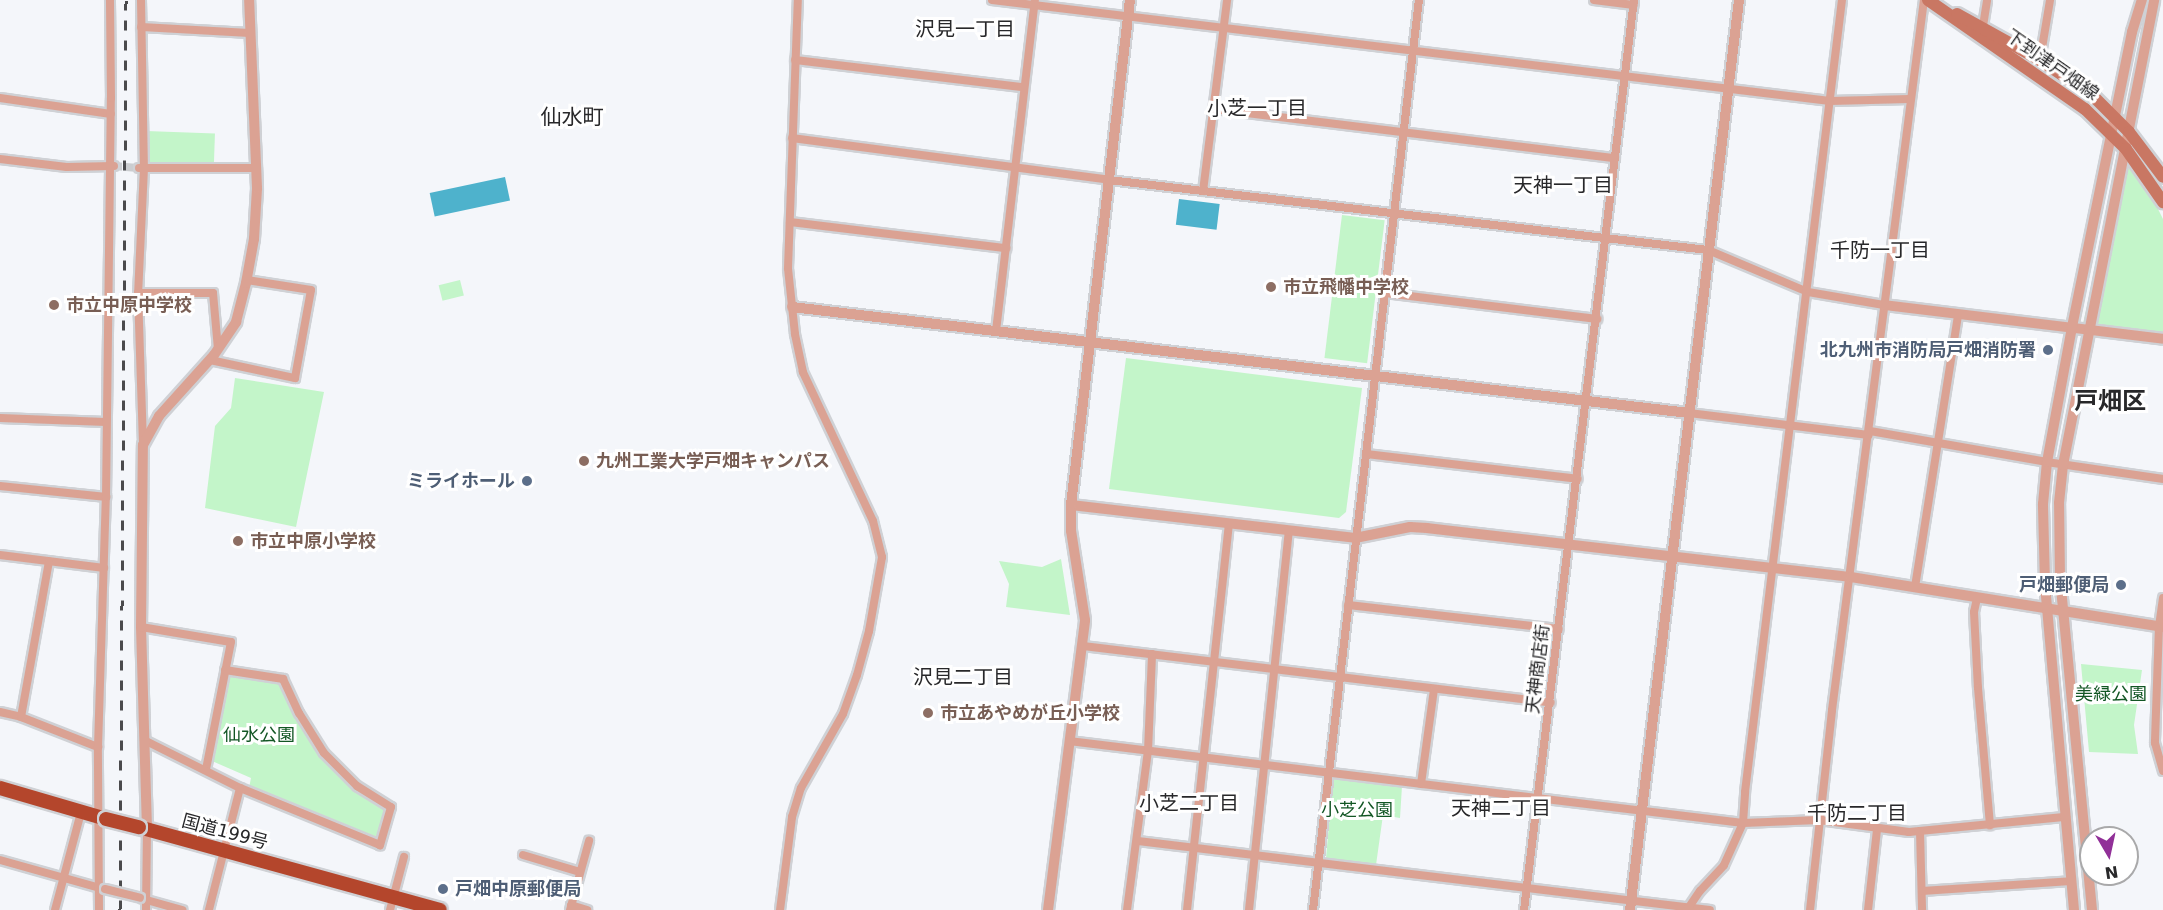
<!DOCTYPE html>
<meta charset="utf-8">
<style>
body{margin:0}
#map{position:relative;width:2163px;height:910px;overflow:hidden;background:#f4f6fa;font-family:"DejaVu Sans","Noto Sans JP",sans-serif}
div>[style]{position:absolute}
.green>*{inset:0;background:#c3f5c9;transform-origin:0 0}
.water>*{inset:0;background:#4eb2cc;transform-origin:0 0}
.minor-tunnel>*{height:8px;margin-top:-4px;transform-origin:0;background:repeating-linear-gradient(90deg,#cbcdd0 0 8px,transparent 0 12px)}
.roads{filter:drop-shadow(2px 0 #cfd1d5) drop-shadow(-2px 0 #cfd1d5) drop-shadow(0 2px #cfd1d5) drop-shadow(0 -2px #cfd1d5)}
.minor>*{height:8px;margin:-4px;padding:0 4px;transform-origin:4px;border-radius:4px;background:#dba293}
.tertiary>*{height:10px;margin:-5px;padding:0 5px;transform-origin:5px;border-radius:5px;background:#dba293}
.secondary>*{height:12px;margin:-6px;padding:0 6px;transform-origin:6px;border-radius:6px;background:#c97763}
.trunk>*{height:14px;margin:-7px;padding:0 7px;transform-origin:7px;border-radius:7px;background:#b4462c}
.rail>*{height:3px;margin-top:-1.5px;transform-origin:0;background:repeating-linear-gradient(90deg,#4a4a4c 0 10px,transparent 0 20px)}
.bridges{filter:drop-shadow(2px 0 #cfd1d5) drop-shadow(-2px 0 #cfd1d5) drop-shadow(0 2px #cfd1d5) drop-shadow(0 -2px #cfd1d5)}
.minor-bridge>*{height:8px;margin:-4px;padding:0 4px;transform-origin:4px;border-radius:4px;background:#dba293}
.trunk-bridge>*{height:14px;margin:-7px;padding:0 7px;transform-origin:7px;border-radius:7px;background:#b4462c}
.dots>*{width:16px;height:16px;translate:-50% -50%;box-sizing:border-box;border:3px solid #fff;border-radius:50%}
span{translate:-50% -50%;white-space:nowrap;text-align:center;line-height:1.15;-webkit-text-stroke:6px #fff;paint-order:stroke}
.street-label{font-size:18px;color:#28282a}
.education-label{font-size:18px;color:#785e54;font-weight:700}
.left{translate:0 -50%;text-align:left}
.service-label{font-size:18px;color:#4e5e75;font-weight:700}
.right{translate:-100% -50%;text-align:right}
.park-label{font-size:18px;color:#125624}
.neighbourhood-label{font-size:20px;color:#28282a}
.quarter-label{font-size:21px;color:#28282a}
.district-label{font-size:24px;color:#28282a;font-weight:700}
.north{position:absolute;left:2079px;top:826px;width:60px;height:60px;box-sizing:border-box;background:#fff;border:2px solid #a9a9aa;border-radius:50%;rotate:171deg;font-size:16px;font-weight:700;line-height:24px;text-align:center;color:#28282a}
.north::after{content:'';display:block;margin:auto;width:21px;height:27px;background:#913098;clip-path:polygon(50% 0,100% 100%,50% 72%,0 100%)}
</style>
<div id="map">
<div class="green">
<i style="left:146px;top:131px;width:69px;height:34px;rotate:2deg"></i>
<i style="clip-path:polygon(2121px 152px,2140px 173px,2163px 219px,2163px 333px,2083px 324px)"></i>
<i style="left:1342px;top:215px;width:43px;height:144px;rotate:7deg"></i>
<i style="left:460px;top:280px;width:16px;height:22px;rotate:76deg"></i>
<i style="clip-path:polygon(1126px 358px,1362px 388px,1346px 512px,1339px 518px,1109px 489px)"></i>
<i style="clip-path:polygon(235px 378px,324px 392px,296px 527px,205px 508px,215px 426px,231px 408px)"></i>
<i style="clip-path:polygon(1061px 559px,1070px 615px,1006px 607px,1009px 584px,999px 561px,1042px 567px)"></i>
<i style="clip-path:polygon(2081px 664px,2142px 670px,2134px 725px,2138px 754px,2089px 752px)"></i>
<i style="clip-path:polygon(231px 674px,286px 682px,295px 714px,357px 786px,391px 807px,380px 845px,249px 788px,251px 778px,212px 761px,216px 734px)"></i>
<i style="clip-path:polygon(1333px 779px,1402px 786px,1400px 818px,1383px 815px,1376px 865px,1326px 858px)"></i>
</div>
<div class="water">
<i style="left:505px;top:177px;width:24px;height:77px;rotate:78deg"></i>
<i style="left:1179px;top:199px;width:41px;height:26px;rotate:7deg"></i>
</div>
<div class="minor-tunnel">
<i style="left:114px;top:166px;width:24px;rotate:5deg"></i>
</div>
<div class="roads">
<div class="minor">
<i style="left:141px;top:0;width:168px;rotate:89deg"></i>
<i style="left:144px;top:168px;width:125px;rotate:92.7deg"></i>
<i style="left:138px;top:293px;width:152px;rotate:88.1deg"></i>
<i style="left:992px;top:0;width:844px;rotate:6.87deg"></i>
<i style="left:1830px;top:101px;width:80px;rotate:-1.4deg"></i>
<i style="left:1594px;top:0;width:40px;rotate:7.1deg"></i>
<i style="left:1983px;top:26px;width:26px;rotate:-81deg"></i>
<i style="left:141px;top:27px;width:109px;rotate:3.2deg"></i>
<i style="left:795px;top:60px;width:230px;rotate:6.8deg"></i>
<i style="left:2040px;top:60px;width:61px;rotate:-80.5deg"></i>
<i style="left:0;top:98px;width:112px;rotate:8.2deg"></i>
<i style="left:1214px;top:109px;width:404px;rotate:7deg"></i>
<i style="left:792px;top:138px;width:320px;rotate:7.5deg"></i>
<i style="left:1109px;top:180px;width:603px;rotate:6.67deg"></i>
<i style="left:1708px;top:250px;width:108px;rotate:22.8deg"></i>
<i style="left:1808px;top:292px;width:77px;rotate:9.7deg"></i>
<i style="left:0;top:159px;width:67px;rotate:6.8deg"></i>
<i style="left:67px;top:167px;width:47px;rotate:-1.2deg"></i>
<i style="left:139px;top:168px;width:117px"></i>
<i style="left:1203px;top:191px;width:193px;rotate:-82.8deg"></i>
<i style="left:790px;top:222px;width:218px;rotate:6.9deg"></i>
<i style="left:138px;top:293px;width:75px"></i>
<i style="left:213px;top:293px;width:56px;rotate:84.9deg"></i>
<i style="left:1385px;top:293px;width:214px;rotate:7deg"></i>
<i style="left:996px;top:331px;width:333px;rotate:-83.3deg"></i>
<i style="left:210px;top:360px;width:87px;rotate:12deg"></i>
<i style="left:295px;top:378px;width:89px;rotate:-79.7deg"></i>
<i style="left:311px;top:290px;width:65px;rotate:-171.1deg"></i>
<i style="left:1689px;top:413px;width:181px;rotate:7deg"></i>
<i style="left:0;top:418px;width:106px;rotate:2.2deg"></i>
<i style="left:1870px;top:431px;width:180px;rotate:9.9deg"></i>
<i style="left:2047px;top:462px;width:117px;rotate:8.3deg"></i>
<i style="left:1366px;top:454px;width:213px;rotate:6.7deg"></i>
<i style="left:0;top:486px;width:107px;rotate:5.9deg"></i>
<i style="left:0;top:555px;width:105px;rotate:7.1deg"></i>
<i style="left:1915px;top:587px;width:276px;rotate:-81deg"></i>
<i style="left:1977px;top:598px;width:14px;rotate:102deg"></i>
<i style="left:1974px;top:612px;width:76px;rotate:87deg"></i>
<i style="left:1978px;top:688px;width:138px;rotate:85deg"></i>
<i style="left:2163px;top:598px;width:28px;rotate:98deg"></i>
<i style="left:2159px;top:626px;width:117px;rotate:92deg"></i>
<i style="left:2155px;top:743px;width:29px;rotate:74deg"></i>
<i style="left:1348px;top:605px;width:212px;rotate:6.5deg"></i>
<i style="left:141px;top:627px;width:91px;rotate:9.5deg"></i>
<i style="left:231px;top:642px;width:130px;rotate:101.1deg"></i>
<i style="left:1083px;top:646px;width:471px;rotate:6.9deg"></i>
<i style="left:225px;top:670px;width:59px;rotate:8.8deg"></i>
<i style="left:283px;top:679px;width:38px;rotate:65deg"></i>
<i style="left:299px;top:713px;width:47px;rotate:58deg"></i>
<i style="left:324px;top:753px;width:47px;rotate:45deg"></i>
<i style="left:357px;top:786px;width:40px;rotate:32deg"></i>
<i style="left:391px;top:807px;width:40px;rotate:106deg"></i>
<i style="left:380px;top:845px;width:151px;rotate:-157.8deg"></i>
<i style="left:0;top:712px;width:22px;rotate:13deg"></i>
<i style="left:21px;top:717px;width:83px;rotate:21.3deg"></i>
<i style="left:21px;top:717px;width:158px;rotate:-79.8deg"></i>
<i style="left:144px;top:740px;width:107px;rotate:26.6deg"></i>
<i style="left:240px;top:788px;width:126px;rotate:104.3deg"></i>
<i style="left:1069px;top:741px;width:679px;rotate:6.94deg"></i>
<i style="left:1743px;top:823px;width:76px;rotate:-2.3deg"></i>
<i style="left:1819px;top:820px;width:91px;rotate:7.6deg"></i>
<i style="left:1909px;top:832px;width:158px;rotate:-5.5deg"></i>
<i style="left:1421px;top:784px;width:96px;rotate:-82.2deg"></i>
<i style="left:1920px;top:831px;width:79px;rotate:88.5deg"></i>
<i style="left:1138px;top:841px;width:576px;rotate:6.88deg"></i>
<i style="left:523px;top:855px;width:59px;rotate:16.6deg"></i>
<i style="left:0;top:860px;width:108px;rotate:15.6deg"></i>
<i style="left:1922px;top:891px;width:149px;rotate:-3.8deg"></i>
<i style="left:143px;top:899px;width:41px;rotate:15.8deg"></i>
<i style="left:571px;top:905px;width:17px;rotate:17deg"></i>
<i style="left:55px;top:910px;width:101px;rotate:-75.1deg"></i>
<i style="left:99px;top:910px;width:163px;rotate:-90.4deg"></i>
<i style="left:98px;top:747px;width:250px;rotate:-88.2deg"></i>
<i style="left:106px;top:497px;width:399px;rotate:-89.3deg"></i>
<i style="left:111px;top:98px;width:98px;rotate:-90.6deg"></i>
<i style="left:146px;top:910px;width:81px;rotate:-89.3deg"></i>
<i style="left:390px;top:910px;width:55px;rotate:-75.2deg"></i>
<i style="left:570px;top:910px;width:72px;rotate:-74.6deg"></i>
<i style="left:780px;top:910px;width:94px;rotate:-82.6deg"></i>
<i style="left:792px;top:817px;width:30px;rotate:-73deg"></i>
<i style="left:801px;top:788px;width:85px;rotate:-60.4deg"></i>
<i style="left:843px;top:714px;width:41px;rotate:-70.3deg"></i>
<i style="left:857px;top:675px;width:46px;rotate:-74.7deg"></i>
<i style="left:869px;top:631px;width:75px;rotate:-80deg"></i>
<i style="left:882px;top:557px;width:37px;rotate:-104deg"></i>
<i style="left:873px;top:521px;width:165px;rotate:-115.2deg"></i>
<i style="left:803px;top:372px;width:39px;rotate:-102deg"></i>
<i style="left:795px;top:334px;width:66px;rotate:-96.1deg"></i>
<i style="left:788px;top:268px;width:268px;rotate:-87.9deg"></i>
<i style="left:1127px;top:910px;width:160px;rotate:-82.5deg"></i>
<i style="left:1148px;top:751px;width:97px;rotate:-87.6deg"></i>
<i style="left:1187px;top:910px;width:389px;rotate:-83.8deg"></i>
<i style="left:1249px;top:910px;width:382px;rotate:-84deg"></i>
<i style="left:1313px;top:910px;width:916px;rotate:-83.36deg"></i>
<i style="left:1524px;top:910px;width:917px;rotate:-83.11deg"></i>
<i style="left:1687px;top:910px;width:23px;rotate:-56deg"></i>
<i style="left:1700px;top:891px;width:35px;rotate:-47deg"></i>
<i style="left:1724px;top:865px;width:46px;rotate:-65.7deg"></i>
<i style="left:1743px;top:823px;width:31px;rotate:-86deg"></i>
<i style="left:1745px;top:792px;width:798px;rotate:-83.02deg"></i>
<i style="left:1810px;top:910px;width:201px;rotate:-83.7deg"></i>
<i style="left:1832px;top:710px;width:716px;rotate:-82.62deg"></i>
<i style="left:1868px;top:910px;width:81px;rotate:-83.6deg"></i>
</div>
<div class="tertiary">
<i style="left:1884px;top:305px;width:281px;rotate:6.9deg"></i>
<i style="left:792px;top:307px;width:903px;rotate:6.74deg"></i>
<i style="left:1071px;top:505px;width:286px;rotate:6.6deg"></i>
<i style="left:1355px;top:538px;width:56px;rotate:-11.3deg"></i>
<i style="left:1410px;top:527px;width:17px;rotate:3deg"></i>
<i style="left:1427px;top:528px;width:427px;rotate:6.6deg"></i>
<i style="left:1851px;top:577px;width:316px;rotate:9.1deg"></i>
<i style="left:147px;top:829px;width:202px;rotate:-91.7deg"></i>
<i style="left:141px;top:627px;width:182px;rotate:-89.4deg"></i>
<i style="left:143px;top:445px;width:33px;rotate:-61deg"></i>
<i style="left:159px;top:416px;width:82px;rotate:-48deg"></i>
<i style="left:214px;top:355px;width:40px;rotate:-56deg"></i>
<i style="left:236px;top:322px;width:40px;rotate:-75.6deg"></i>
<i style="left:246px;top:283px;width:45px;rotate:-79.7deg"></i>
<i style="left:254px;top:239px;width:51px;rotate:-86.6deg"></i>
<i style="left:257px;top:188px;width:188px;rotate:-92.4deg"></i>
<i style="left:1048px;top:910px;width:292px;rotate:-82.7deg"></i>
<i style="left:1085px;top:620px;width:90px;rotate:-98.9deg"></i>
<i style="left:1071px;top:531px;width:26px;rotate:-90deg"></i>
<i style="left:1071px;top:505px;width:508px;rotate:-83.34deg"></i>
<i style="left:1630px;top:910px;width:917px;rotate:-83.17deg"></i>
<i style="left:2074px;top:910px;width:328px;rotate:-95.1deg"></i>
<i style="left:2045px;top:583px;width:79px;rotate:-91.5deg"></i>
<i style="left:2043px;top:504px;width:42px;rotate:-84.6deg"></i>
<i style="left:2047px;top:462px;width:137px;rotate:-79.5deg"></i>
<i style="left:2072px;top:327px;width:301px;rotate:-78.5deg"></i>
<i style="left:2132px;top:32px;width:34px;rotate:-73deg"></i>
<i style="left:2092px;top:910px;width:332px;rotate:-95.5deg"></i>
<i style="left:2060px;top:580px;width:77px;rotate:-90.7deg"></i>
<i style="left:2059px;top:503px;width:38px;rotate:-84deg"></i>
<i style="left:2063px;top:465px;width:474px;rotate:-78.9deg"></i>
</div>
<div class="secondary">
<i style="left:1928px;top:0;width:191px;rotate:34.8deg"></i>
<i style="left:2085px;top:109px;width:57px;rotate:44.3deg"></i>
<i style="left:2126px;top:149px;width:65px;rotate:55.1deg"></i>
<i style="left:1957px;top:14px;width:95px;rotate:29deg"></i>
<i style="left:2040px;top:60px;width:63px;rotate:33.9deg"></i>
<i style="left:2092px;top:95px;width:52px;rotate:45deg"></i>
<i style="left:2129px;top:132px;width:56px;rotate:52.9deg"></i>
</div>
<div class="trunk">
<i style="left:0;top:788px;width:110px;rotate:16.3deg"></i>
<i style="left:139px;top:827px;width:312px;rotate:15.4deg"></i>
</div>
</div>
<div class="rail">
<i style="left:120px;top:910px;width:910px;rotate:-89.62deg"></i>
</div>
<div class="bridges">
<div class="minor-bridge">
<i style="left:105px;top:889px;width:36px;rotate:14deg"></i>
</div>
<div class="trunk-bridge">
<i style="left:106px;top:819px;width:34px;rotate:14deg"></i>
</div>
</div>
<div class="dots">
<i style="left:1271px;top:287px;background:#8d6e63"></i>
<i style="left:54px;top:305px;background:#8d6e63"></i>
<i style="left:2048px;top:350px;background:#5c6f8a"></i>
<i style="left:584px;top:461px;background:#8d6e63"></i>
<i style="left:527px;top:481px;background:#5c6f8a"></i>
<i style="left:238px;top:541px;background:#8d6e63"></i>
<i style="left:2121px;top:585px;background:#5c6f8a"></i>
<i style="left:928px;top:713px;background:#8d6e63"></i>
<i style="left:443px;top:889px;background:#5c6f8a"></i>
</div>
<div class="street-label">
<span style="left:2052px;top:65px;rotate:35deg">下到津戸畑線</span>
<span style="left:1538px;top:669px;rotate:-83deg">天神商店街</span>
<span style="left:225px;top:832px;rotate:15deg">国道199号</span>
</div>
<div class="education-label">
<span class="left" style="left:1283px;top:287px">市立飛幡中学校</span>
<span class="left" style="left:66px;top:305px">市立中原中学校</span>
<span class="left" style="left:596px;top:461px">九州工業大学戸畑キャンパス</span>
<span class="left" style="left:250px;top:541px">市立中原小学校</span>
<span class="left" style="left:940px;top:713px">市立あやめが丘小学校</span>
</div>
<div class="service-label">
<span class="right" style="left:2036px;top:350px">北九州市消防局戸畑消防署</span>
<span class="right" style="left:515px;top:481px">ミライホール</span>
<span class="right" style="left:2109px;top:585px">戸畑郵便局</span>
<span class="left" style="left:455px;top:889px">戸畑中原郵便局</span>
</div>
<div class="park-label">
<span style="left:2111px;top:694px">美緑公園</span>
<span style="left:259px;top:735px">仙水公園</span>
<span style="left:1357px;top:810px">小芝公園</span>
</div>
<div class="neighbourhood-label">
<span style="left:965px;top:29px">沢見一丁目</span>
<span style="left:1257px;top:108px">小芝一丁目</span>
<span style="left:1563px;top:185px">天神一丁目</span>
<span style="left:1880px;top:250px">千防一丁目</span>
<span style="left:963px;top:677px">沢見二丁目</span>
<span style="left:1189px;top:803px">小芝二丁目</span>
<span style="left:1501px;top:808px">天神二丁目</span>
<span style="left:1857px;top:813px">千防二丁目</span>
</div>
<div class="quarter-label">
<span style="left:572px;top:117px">仙水町</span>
</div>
<div class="district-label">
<span style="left:2110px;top:402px">戸畑区</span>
</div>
<div class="north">N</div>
</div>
